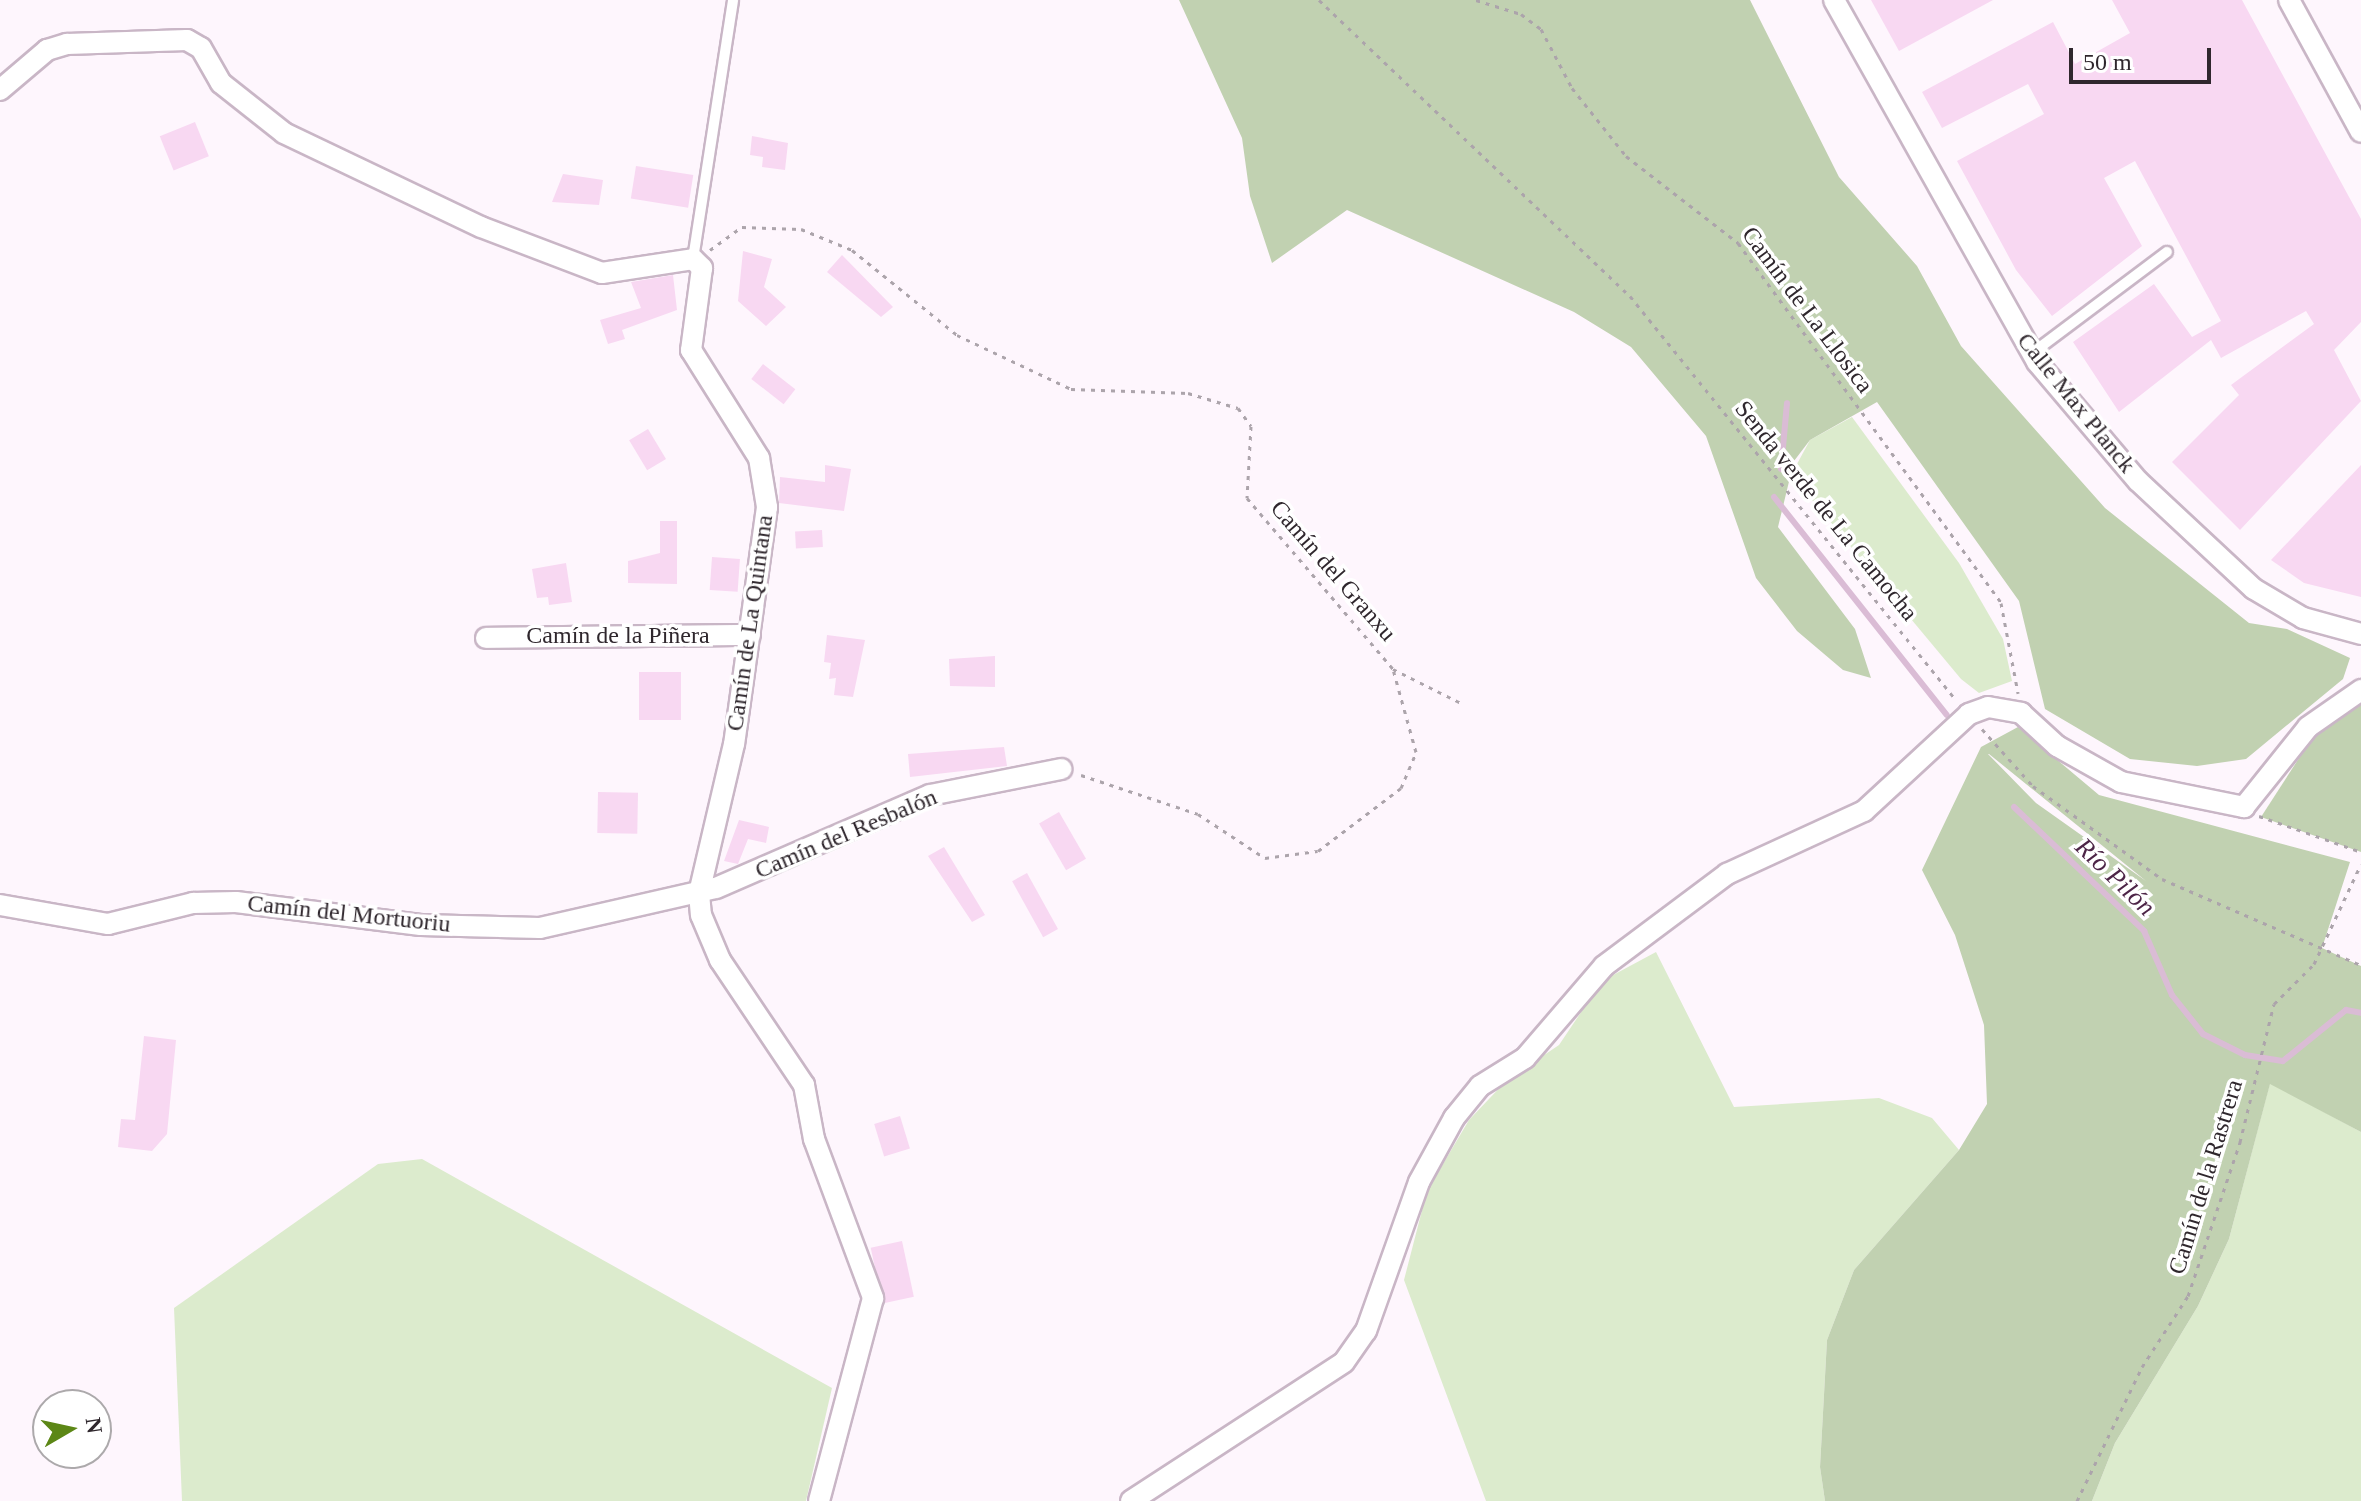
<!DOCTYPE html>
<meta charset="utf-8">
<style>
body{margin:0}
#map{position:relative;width:2361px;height:1501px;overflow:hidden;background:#fef6fd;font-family:Georgia,serif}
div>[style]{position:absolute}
.green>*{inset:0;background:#dcebcd}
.forest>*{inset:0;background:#c1d1b1}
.stream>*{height:6px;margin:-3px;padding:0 3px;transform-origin:3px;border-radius:3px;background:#dabcd5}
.building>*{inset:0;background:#f8d8f2;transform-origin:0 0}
.path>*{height:3px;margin-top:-1.5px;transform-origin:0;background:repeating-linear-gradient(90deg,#aca4ab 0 4px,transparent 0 10px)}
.roads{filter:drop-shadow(2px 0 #c9b6c6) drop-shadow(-2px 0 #c9b6c6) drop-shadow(0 2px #c9b6c6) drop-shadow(0 -2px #c9b6c6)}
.service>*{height:10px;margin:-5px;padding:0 5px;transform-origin:5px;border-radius:5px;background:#fff}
.minor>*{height:20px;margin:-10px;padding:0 10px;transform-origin:10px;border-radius:10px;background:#fff}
span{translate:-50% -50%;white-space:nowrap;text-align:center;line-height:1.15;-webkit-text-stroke:7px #fff;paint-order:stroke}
.street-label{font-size:24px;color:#2f272d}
.water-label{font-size:26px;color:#4d2547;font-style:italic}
.north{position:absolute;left:32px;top:1389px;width:80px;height:80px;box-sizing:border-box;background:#fff;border:2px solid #aca9ab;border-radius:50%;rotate:81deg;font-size:22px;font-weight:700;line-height:32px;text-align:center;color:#2f272d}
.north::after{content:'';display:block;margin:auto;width:28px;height:36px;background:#5c8716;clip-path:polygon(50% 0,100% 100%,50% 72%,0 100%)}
.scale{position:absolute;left:2069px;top:48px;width:142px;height:36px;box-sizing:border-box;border:4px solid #2f272d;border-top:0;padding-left:10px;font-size:24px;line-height:28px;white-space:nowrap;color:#2f272d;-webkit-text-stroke:6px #fff;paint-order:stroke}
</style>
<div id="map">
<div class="green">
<i style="clip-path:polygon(1852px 417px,1959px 563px,2003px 639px,2012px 681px,1979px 693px,1961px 679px,1791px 475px,1810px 440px)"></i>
<i style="clip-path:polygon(1656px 952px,1734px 1107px,1879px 1098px,1932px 1118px,1959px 1150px,1854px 1270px,1827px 1340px,1820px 1467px,1825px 1501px,1486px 1501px,1404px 1280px,1427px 1191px,1469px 1120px,1507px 1080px,1559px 1045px,1602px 981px)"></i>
<i style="clip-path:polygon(2270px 1083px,2361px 1132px,2361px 1501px,2092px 1501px,2115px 1443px,2198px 1306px,2229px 1239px)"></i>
<i style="clip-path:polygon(422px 1159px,832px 1388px,806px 1501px,182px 1501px,174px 1308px,378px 1164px)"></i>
</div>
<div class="forest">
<i style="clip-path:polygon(1179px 0,1750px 0,1839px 177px,1917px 266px,1961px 346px,2105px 508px,2249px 623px,2287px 629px,2350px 658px,2343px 679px,2246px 759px,2197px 766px,2130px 759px,2045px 709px,2019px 601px,1877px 402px,1810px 440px,1794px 461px,1778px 527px,1855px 629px,1871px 678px,1843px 670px,1797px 631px,1756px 578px,1706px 436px,1631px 347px,1574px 312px,1347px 210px,1272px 263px,1250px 196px,1242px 138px)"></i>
<i style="clip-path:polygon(2361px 702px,2361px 852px,2261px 817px,2312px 738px)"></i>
<i style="clip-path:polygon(evenodd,2018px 727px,2099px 795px,2350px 862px,2322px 948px,2361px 966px,2361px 1132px,2270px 1084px,2229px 1239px,2198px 1306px,2115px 1443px,2092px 1501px,1825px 1501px,1820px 1467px,1827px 1340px,1854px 1270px,1959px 1150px,1987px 1104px,1984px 1025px,1955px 935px,1922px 870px,1981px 747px,2018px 727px,1988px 754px,1989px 754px,2146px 881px,2036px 803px,1988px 754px)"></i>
</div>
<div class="stream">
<i style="left:1781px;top:469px;width:66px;rotate:-84.8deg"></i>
<i style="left:1774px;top:497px;width:278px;rotate:51.6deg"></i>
<i style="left:2014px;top:807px;width:180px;rotate:43.6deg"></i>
<i style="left:2144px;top:931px;width:70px;rotate:66.4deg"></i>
<i style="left:2172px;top:995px;width:50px;rotate:51.5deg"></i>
<i style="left:2203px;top:1034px;width:47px;rotate:26.6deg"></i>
<i style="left:2245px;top:1055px;width:38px;rotate:9deg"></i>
<i style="left:2283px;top:1061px;width:81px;rotate:-39deg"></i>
<i style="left:2346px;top:1010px;width:15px;rotate:11deg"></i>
</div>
<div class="building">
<i style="clip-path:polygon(1871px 0,1993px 0,1899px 51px)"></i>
<i style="clip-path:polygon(2112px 0,2242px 0,2361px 219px,2361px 322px,2334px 350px,2361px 401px,2240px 530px,2172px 462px,2239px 395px,2231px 385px,2314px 324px,2306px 311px,2221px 358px,2211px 340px,2119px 412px,2073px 342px,2154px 284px,2192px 337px,2221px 321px,2135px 161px,2104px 178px,2142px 246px,2052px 316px,2016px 270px,1957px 161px,2044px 114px,2028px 84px,1942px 128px,1922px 92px,2053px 22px,2075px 64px,2130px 33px)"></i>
<i style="left:195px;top:122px;width:37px;height:38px;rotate:68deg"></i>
<i style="clip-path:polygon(752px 136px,788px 143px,785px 170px,762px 167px,763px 157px,750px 155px)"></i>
<i style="left:636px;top:166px;width:58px;height:33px;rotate:9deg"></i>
<i style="clip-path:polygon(563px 174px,603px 180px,599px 205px,552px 202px)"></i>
<i style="clip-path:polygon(743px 251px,772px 259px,764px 287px,786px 307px,766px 326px,738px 301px)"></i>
<i style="clip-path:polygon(842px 255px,893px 307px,881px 317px,827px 272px)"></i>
<i style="clip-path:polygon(673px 275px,677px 310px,622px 330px,625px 339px,608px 344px,600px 320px,641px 308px,631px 282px)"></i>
<i style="left:763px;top:364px;width:41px;height:19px;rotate:38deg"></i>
<i style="left:648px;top:429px;width:35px;height:22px;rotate:59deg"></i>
<i style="clip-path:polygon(825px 465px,851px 469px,844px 511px,779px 503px,780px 477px,825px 482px)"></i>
<i style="clip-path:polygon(2361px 465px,2361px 597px,2304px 583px,2271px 560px)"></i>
<i style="clip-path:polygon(660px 521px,677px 521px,677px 584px,628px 583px,628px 561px,660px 553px)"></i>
<i style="left:822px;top:530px;width:17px;height:27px;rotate:87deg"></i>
<i style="left:712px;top:557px;width:28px;height:33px;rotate:4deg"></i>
<i style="clip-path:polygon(566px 563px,572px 602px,549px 605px,548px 597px,537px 598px,532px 569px)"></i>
<i style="clip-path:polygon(827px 635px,865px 640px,853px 697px,834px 695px,836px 678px,829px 679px,831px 663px,824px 662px)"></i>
<i style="clip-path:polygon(995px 656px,995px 687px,950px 686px,949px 659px)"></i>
<i style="left:639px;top:672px;width:42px;height:48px"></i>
<i style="clip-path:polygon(1004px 747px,1007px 766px,910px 777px,908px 754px)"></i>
<i style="left:598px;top:792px;width:40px;height:41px;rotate:1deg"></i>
<i style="left:1059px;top:812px;width:54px;height:23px;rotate:60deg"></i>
<i style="clip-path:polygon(739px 820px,769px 827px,766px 843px,748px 839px,738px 864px,724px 861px)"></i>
<i style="clip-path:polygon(944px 847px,985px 915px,972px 922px,928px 856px)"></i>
<i style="left:1027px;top:873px;width:64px;height:17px;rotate:61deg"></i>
<i style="clip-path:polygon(144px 1036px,176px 1040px,167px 1134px,152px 1151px,118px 1147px,121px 1119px,135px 1120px)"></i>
<i style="left:900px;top:1116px;width:34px;height:27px;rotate:73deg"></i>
<i style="left:902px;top:1241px;width:57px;height:32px;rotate:78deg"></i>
</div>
<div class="path">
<i style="left:1319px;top:0;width:429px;rotate:43.6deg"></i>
<i style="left:1630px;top:296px;width:519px;rotate:51.1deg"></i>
<i style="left:1476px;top:0;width:47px;rotate:17.3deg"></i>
<i style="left:1521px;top:14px;width:25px;rotate:37deg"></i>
<i style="left:1541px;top:29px;width:67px;rotate:62.3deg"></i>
<i style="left:1572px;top:88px;width:87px;rotate:51.5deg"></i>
<i style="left:1626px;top:156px;width:142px;rotate:37.8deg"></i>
<i style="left:1738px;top:243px;width:446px;rotate:53.8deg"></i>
<i style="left:2001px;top:603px;width:92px;rotate:79.3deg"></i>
<i style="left:710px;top:250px;width:39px;rotate:-36deg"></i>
<i style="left:742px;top:227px;width:59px;rotate:1.9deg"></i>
<i style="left:801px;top:229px;width:55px;rotate:22.4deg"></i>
<i style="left:852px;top:250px;width:135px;rotate:39deg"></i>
<i style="left:957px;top:335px;width:126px;rotate:25.3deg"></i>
<i style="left:1071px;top:389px;width:117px;rotate:2deg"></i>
<i style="left:1188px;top:393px;width:52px;rotate:16.7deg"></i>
<i style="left:1238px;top:408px;width:22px;rotate:54deg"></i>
<i style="left:1251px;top:426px;width:72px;rotate:93.2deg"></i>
<i style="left:1247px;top:498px;width:225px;rotate:49.5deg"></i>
<i style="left:1393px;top:669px;width:76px;rotate:26.6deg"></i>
<i style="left:1982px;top:729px;width:76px;rotate:48.2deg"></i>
<i style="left:2033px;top:786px;width:159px;rotate:35.8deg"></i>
<i style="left:2162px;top:879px;width:217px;rotate:23.4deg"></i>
<i style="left:1081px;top:775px;width:123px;rotate:18.4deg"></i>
<i style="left:1198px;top:814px;width:80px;rotate:33.3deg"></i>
<i style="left:1265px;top:858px;width:53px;rotate:-7.5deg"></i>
<i style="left:1318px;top:851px;width:104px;rotate:-37.2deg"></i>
<i style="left:1401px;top:788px;width:39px;rotate:-67deg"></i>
<i style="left:1416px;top:752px;width:86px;rotate:-105.5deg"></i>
<i style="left:2259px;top:816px;width:108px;rotate:19.4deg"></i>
<i style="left:2077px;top:1501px;width:149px;rotate:-64.1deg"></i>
<i style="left:2142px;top:1367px;width:85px;rotate:-57.1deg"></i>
<i style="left:2188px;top:1296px;width:163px;rotate:-71.3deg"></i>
<i style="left:2240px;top:1142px;width:142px;rotate:-76.2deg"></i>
<i style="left:2274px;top:1004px;width:57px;rotate:-45deg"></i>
<i style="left:2314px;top:964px;width:110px;rotate:-64.8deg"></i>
</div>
<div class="roads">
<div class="service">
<i style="left:693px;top:259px;width:262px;rotate:-81.2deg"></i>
<i style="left:2031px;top:354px;width:170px;rotate:-36.9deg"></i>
</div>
<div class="minor">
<i style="left:1834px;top:0;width:415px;rotate:60.7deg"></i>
<i style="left:2037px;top:362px;width:156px;rotate:49.7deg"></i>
<i style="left:2138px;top:481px;width:158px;rotate:43deg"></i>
<i style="left:2254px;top:589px;width:57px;rotate:30.6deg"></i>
<i style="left:2303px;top:618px;width:60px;rotate:15.4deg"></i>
<i style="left:2289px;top:0;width:150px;rotate:61.4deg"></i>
<i style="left:0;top:90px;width:62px;rotate:-40.4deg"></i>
<i style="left:47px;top:50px;width:21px;rotate:-17deg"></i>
<i style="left:67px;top:44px;width:120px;rotate:-1.9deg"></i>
<i style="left:187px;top:40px;width:16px;rotate:30deg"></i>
<i style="left:201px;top:48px;width:40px;rotate:60.3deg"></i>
<i style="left:221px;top:83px;width:80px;rotate:38.4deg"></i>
<i style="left:284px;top:133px;width:218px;rotate:25.5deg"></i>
<i style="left:481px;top:227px;width:129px;rotate:20.8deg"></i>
<i style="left:602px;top:273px;width:92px;rotate:-8.7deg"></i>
<i style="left:693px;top:259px;width:13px;rotate:45deg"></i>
<i style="left:702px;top:268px;width:83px;rotate:97.6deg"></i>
<i style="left:691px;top:350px;width:128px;rotate:57.8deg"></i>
<i style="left:759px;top:458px;width:50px;rotate:80.7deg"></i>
<i style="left:767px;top:507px;width:239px;rotate:97.9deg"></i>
<i style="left:734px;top:744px;width:153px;rotate:103.2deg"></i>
<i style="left:699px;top:893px;width:22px;rotate:85deg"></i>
<i style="left:701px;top:915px;width:49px;rotate:67.1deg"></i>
<i style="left:720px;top:960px;width:151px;rotate:56.1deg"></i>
<i style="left:804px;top:1085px;width:55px;rotate:79.5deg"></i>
<i style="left:814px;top:1139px;width:170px;rotate:69.6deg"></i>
<i style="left:873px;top:1298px;width:210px;rotate:104.9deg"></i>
<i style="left:486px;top:638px;width:264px;rotate:-0.7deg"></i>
<i style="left:0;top:905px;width:110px;rotate:10deg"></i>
<i style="left:108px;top:924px;width:88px;rotate:-13.9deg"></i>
<i style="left:193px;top:903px;width:43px;rotate:-1.3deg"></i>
<i style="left:236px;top:902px;width:186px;rotate:7.1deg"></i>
<i style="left:421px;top:925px;width:119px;rotate:1.4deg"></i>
<i style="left:540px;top:928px;width:180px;rotate:-12.8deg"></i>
<i style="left:716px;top:888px;width:233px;rotate:-23.5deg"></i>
<i style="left:930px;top:795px;width:134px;rotate:-11.2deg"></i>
<i style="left:1131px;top:1501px;width:254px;rotate:-33.1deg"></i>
<i style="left:1344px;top:1362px;width:38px;rotate:-55deg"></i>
<i style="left:1366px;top:1331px;width:158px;rotate:-70.4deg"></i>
<i style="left:1419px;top:1182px;width:73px;rotate:-61.3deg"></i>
<i style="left:1454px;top:1118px;width:41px;rotate:-50.9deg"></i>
<i style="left:1480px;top:1086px;width:53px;rotate:-31.9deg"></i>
<i style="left:1525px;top:1058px;width:121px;rotate:-49.3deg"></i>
<i style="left:1604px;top:966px;width:154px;rotate:-36.8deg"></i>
<i style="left:1727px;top:874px;width:151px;rotate:-24.7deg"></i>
<i style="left:1864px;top:811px;width:143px;rotate:-42.7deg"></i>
<i style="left:1969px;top:714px;width:20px;rotate:-20deg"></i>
<i style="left:1988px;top:707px;width:34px;rotate:10deg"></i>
<i style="left:2021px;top:713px;width:49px;rotate:42.5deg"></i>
<i style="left:2057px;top:746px;width:73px;rotate:29.4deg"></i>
<i style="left:2121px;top:782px;width:126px;rotate:11.5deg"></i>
<i style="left:2244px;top:807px;width:102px;rotate:-51.3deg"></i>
<i style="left:2308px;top:727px;width:65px;rotate:-34.9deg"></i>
</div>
</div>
<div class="street-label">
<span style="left:1807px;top:310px;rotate:53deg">Camín de La Llosica</span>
<span style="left:2076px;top:403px;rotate:51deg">Calle Max Planck</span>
<span style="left:1826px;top:511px;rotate:51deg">Senda verde de La Camocha</span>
<span style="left:1333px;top:571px;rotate:49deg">Camín del Granxu</span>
<span style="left:750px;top:623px;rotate:-82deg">Camín de La Quintana</span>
<span style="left:618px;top:636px">Camín de la Piñera</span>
<span style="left:846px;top:834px;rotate:-23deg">Camín del Resbalón</span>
<span style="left:349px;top:914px;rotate:6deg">Camín del Mortuoriu</span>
<span style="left:2206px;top:1177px;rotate:-73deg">Camín de la Rastrera</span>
</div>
<div class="water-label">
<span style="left:2115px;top:877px;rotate:44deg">Río Pilón</span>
</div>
<div class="north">N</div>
<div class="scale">50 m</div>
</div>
